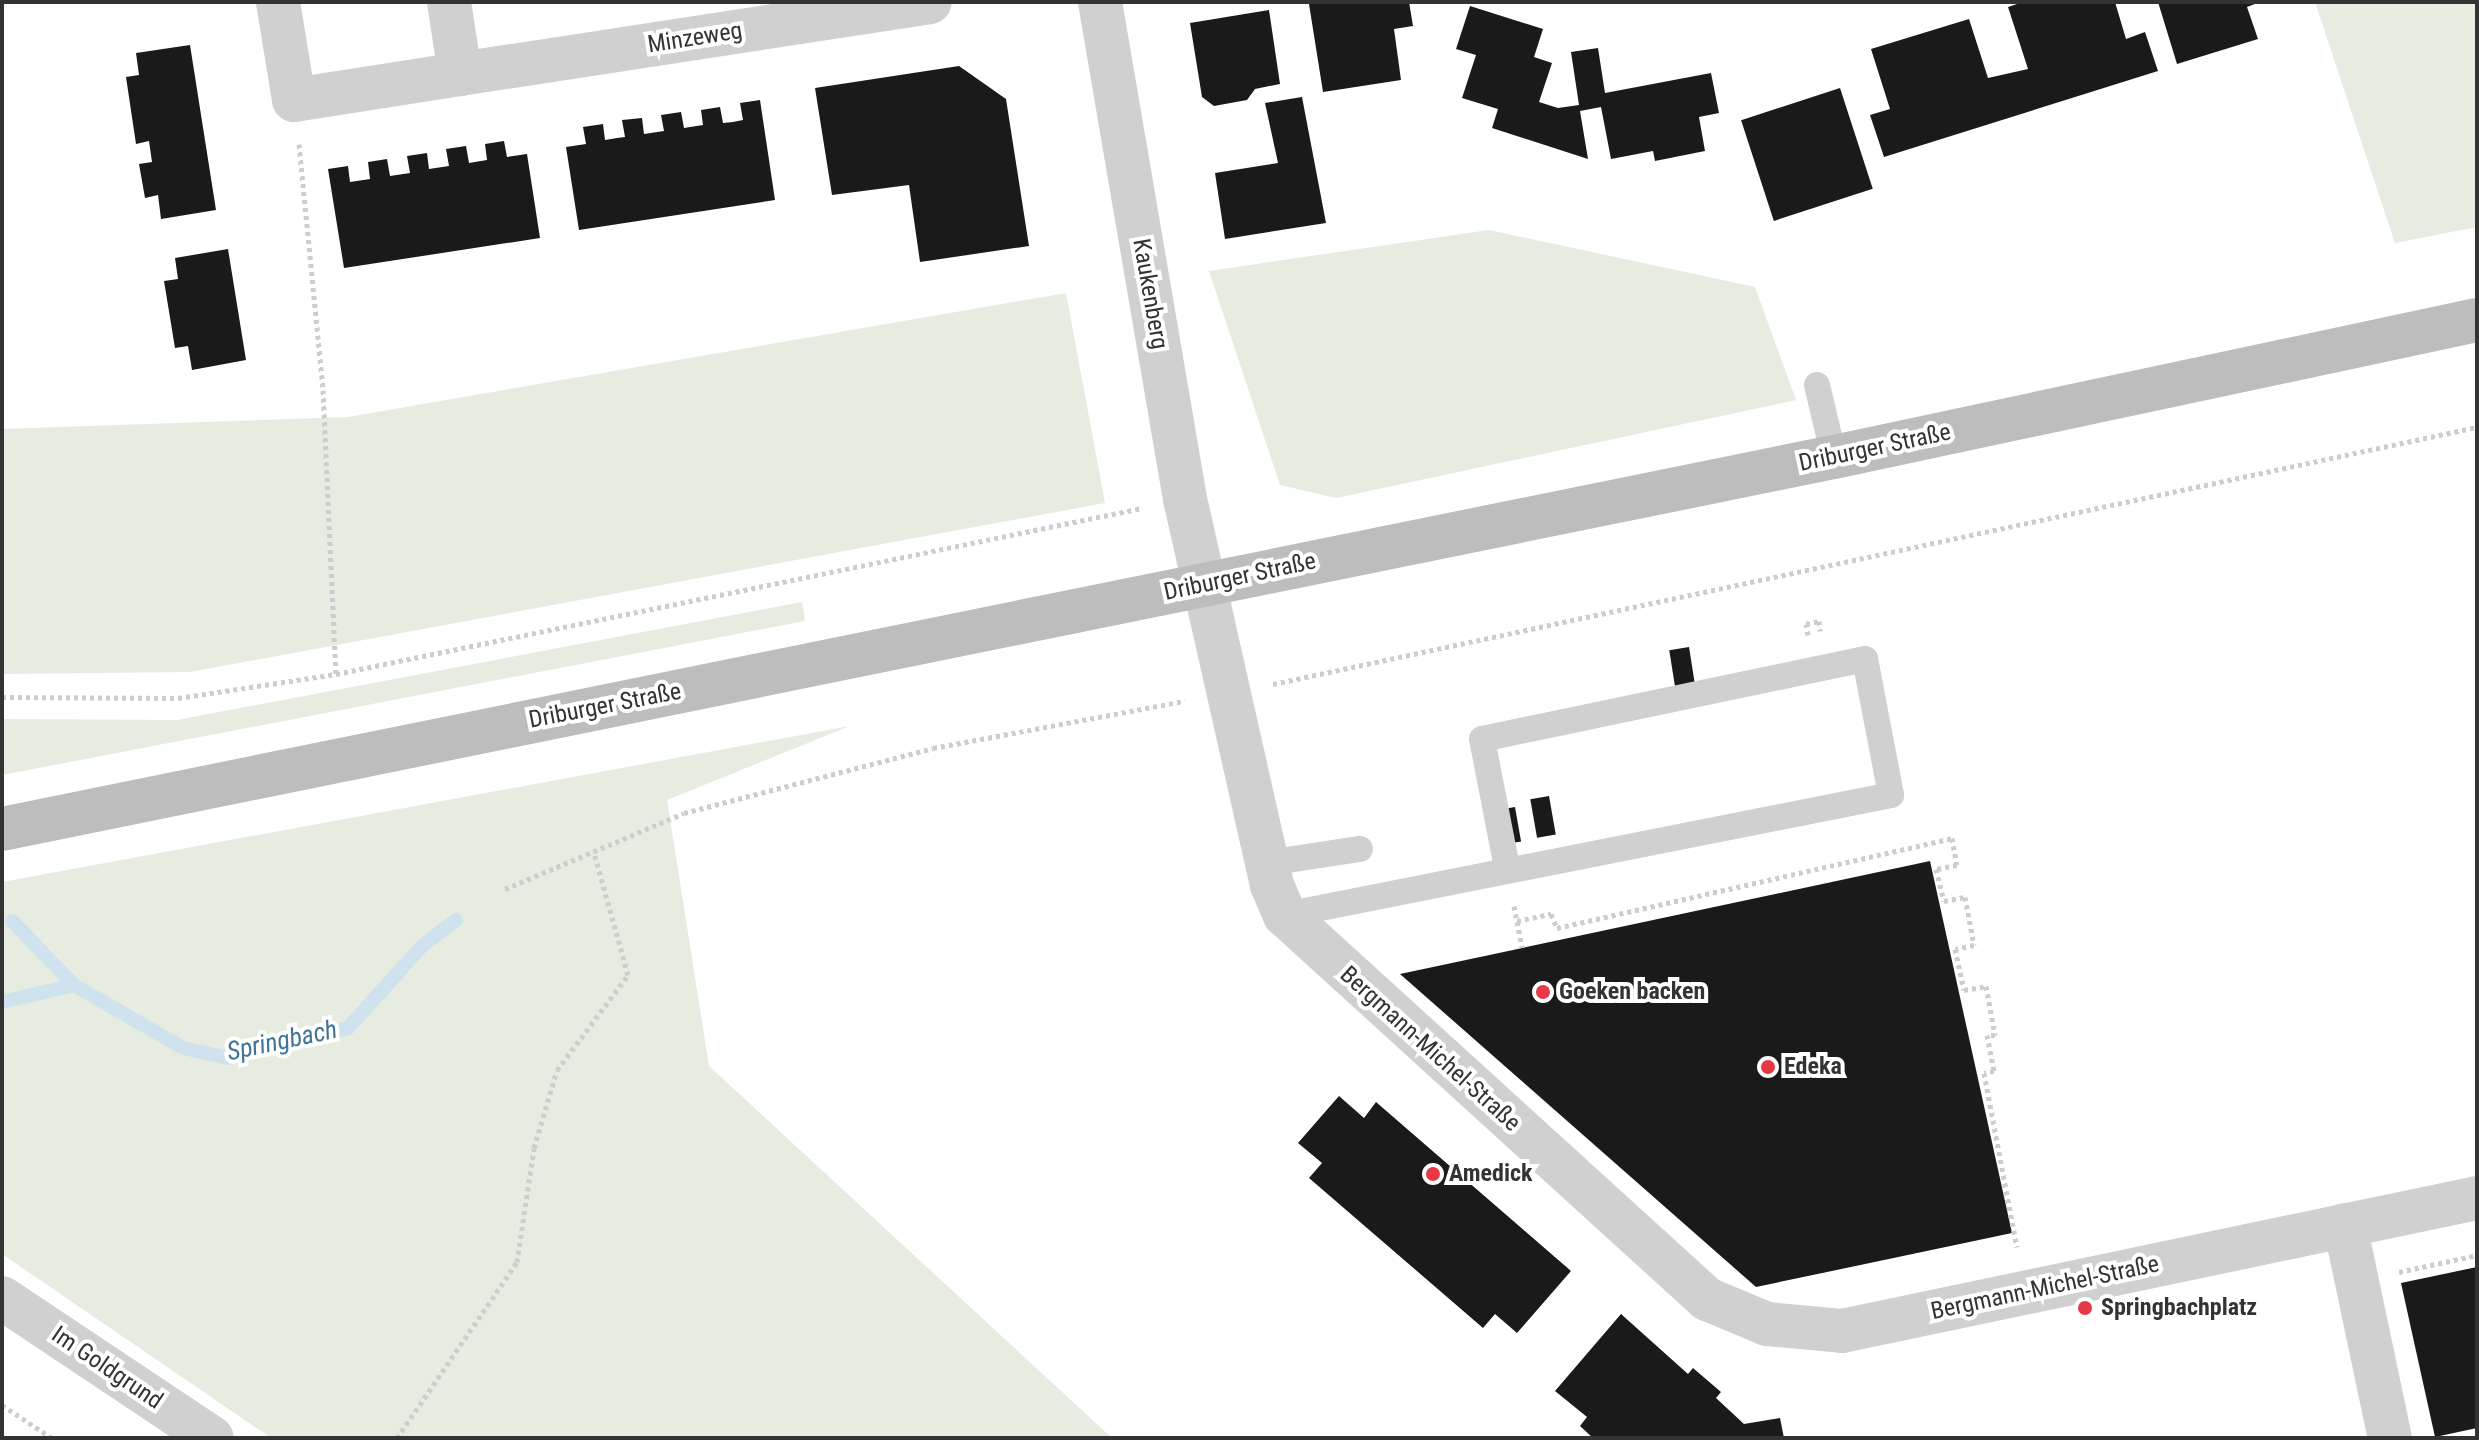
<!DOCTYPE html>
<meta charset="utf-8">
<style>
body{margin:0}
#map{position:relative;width:2479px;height:1440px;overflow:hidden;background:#fff;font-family:"Roboto Condensed",sans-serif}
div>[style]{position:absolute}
.green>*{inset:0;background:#e6ecdf}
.stream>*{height:14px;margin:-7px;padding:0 7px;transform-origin:7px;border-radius:7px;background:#cfe2ee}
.building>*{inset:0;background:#1a1a1a;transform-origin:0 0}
.path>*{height:5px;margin-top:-2.5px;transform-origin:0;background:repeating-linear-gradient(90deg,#cdcdcd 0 4px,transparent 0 8px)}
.service>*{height:26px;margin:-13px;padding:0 13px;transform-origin:13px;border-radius:13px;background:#d0d0d0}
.minor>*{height:44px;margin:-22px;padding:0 22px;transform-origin:22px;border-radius:22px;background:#d0d0d0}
.secondary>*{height:44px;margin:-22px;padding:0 22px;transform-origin:22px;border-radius:22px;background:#bdbdbd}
.dots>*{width:22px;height:22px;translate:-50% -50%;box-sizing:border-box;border:4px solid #fff;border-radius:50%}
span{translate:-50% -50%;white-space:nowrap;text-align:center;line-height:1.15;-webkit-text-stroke:8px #fff;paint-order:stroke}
.street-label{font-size:24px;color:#333}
.poi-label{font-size:24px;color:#333;font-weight:700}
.left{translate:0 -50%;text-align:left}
.water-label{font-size:26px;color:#3f7597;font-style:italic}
.frame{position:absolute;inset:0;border:4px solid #333;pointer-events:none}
</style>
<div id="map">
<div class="green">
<i style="clip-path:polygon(2315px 2px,2477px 2px,2477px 227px,2395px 243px)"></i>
<i style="clip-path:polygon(1489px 230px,1755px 287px,1796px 400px,1336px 498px,1280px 485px,1209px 271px)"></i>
<i style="clip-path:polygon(1066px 293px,1105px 503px,190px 672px,2px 674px,2px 429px,348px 417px)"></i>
<i style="clip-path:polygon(802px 602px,805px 621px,2px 775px,2px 719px,177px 720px)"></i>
<i style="clip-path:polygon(850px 726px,667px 800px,709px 1066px,1112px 1438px,271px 1438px,2px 1254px,2px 882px)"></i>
</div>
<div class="stream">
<i style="left:12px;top:921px;width:89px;rotate:45.9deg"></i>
<i style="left:74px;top:985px;width:126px;rotate:30deg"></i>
<i style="left:183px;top:1048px;width:46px;rotate:12.5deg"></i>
<i style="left:228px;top:1058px;width:124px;rotate:-14deg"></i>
<i style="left:348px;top:1028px;width:110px;rotate:-47.9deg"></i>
<i style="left:422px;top:946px;width:43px;rotate:-37.4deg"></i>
<i style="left:2px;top:1002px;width:74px;rotate:-13.3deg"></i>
</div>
<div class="building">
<i style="clip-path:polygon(1409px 2px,1413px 26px,1394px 29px,1401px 80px,1323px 92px,1309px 4px)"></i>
<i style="clip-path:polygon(2023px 2px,2115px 2px,2126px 39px,2145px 32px,2158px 71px,1884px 157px,1870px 115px,1890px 109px,1871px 49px,1969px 19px,1988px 78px,2028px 69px,2008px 7px)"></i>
<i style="clip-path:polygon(2158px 2px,2260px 2px,2247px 7px,2258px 39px,2177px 64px)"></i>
<i style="clip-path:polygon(1470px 6px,1543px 29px,1534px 57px,1552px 63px,1539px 102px,1558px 108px,1579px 105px,1571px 52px,1598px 48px,1605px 93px,1711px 73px,1719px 113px,1699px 117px,1705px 151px,1655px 161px,1653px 151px,1611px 159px,1601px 107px,1580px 111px,1588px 159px,1492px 128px,1498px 109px,1462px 98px,1476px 55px,1456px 49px)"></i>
<i style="clip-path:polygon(1269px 10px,1280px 84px,1255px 89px,1247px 100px,1214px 106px,1202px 97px,1190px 23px)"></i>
<i style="clip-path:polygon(190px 45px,216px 210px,161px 219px,158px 195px,145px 198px,139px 164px,152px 162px,149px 141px,136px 144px,126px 77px,139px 75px,136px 53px)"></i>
<i style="clip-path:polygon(959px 66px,1006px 99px,1029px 246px,920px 262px,909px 185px,832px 195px,815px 88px)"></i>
<i style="left:1840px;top:88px;width:106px;height:104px;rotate:72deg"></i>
<i style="clip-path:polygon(1302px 97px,1326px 223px,1225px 239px,1215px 173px,1278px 163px,1265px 103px)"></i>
<i style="clip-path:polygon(760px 100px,775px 200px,579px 230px,566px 147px,586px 144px,583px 127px,603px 124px,605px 140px,617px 138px,625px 137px,622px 120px,642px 118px,644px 134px,664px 131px,661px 115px,681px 112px,684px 128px,703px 125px,701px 110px,720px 107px,723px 123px,733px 122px,743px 120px,740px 103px)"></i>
<i style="clip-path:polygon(504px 141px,507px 157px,527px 154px,540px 238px,344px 268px,328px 169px,348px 166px,350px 182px,370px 179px,368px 162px,387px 159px,390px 176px,410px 173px,407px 156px,427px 153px,429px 169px,449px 166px,446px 149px,466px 146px,469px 163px,487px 160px,485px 144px)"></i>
<i style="clip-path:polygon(228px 249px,246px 360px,192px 370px,188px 346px,175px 348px,164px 281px,178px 279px,175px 258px)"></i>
<i style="left:1689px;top:647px;width:39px;height:20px;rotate:81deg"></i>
<i style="left:1549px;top:796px;width:39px;height:19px;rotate:80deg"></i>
<i style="left:1515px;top:807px;width:35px;height:15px;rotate:80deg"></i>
<i style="clip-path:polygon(1930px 861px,2012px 1233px,1756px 1287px,1400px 974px)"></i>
<i style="clip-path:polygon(1339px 1096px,1364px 1118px,1376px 1102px,1571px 1271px,1517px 1333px,1495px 1314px,1483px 1328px,1309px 1178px,1322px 1163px,1298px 1143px)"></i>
<i style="clip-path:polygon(2477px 1267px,2477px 1428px,2435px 1437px,2401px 1283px)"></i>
<i style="clip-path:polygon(1621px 1314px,1688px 1374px,1693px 1368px,1721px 1392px,1716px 1398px,1744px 1424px,1780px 1418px,1784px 1438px,1593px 1438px,1580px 1426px,1587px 1417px,1555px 1391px)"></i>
</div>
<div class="path">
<i style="left:299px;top:144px;width:247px;rotate:84.4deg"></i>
<i style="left:323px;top:390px;width:284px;rotate:87.4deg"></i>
<i style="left:1808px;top:635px;width:11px;rotate:-100deg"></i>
<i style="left:1806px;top:624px;width:13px;rotate:-13deg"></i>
<i style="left:1819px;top:621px;width:10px;rotate:84deg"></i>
<i style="left:1273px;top:684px;width:1231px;rotate:-12.05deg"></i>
<i style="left:2px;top:697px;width:176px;rotate:0.3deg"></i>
<i style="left:178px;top:698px;width:160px;rotate:-8.6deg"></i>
<i style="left:336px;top:674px;width:823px;rotate:-11.64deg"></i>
<i style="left:505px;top:889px;width:194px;rotate:-23deg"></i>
<i style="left:684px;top:813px;width:257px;rotate:-14.6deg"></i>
<i style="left:933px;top:748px;width:256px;rotate:-10.6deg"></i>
<i style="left:1514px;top:906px;width:42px;rotate:79deg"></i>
<i style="left:1517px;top:921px;width:35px;rotate:-12deg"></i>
<i style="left:1551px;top:914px;width:15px;rotate:67deg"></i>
<i style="left:1557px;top:928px;width:405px;rotate:-12.8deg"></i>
<i style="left:1952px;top:838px;width:27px;rotate:80deg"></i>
<i style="left:1957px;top:865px;width:21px;rotate:169deg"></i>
<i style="left:1936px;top:869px;width:33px;rotate:76deg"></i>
<i style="left:1944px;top:901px;width:21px;rotate:-11deg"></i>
<i style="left:1965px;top:897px;width:49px;rotate:79.4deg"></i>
<i style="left:1974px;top:945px;width:19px;rotate:168deg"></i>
<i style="left:1955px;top:949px;width:42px;rotate:77.6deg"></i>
<i style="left:1964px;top:990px;width:22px;rotate:-10deg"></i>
<i style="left:1986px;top:986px;width:50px;rotate:79.6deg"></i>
<i style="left:1995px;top:1035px;width:8px;rotate:180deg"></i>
<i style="left:1987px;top:1035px;width:37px;rotate:79deg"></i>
<i style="left:1994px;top:1071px;width:10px;rotate:169deg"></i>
<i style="left:1984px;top:1073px;width:177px;rotate:79.3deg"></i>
<i style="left:2399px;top:1272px;width:80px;rotate:-12.3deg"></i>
<i style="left:2px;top:1405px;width:60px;rotate:33.4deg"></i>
<i style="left:397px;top:1438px;width:213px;rotate:-55.7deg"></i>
<i style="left:517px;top:1262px;width:115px;rotate:-81.5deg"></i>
<i style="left:534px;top:1148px;width:81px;rotate:-73.6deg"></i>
<i style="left:557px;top:1070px;width:119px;rotate:-53.2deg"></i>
<i style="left:628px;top:975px;width:128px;rotate:-105.5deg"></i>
</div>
<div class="service">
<i style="left:1817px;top:385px;width:74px;rotate:76.7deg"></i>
<i style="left:1267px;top:863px;width:94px;rotate:-8.6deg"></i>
<i style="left:1285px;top:915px;width:618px;rotate:-11.2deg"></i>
<i style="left:1891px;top:795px;width:138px;rotate:-100.8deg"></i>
<i style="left:1865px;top:659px;width:391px;rotate:168.2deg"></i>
<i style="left:1482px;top:739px;width:131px;rotate:79deg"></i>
</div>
<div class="minor">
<i style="left:278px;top:2px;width:99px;rotate:80.7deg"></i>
<i style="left:294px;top:100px;width:168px;rotate:-8.9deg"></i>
<i style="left:449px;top:2px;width:73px;rotate:81.3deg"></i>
<i style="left:460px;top:74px;width:475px;rotate:-8.7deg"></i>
<i style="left:1100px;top:2px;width:504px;rotate:80.29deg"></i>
<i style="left:1185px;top:499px;width:396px;rotate:77.3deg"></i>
<i style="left:1272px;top:885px;width:33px;rotate:67deg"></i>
<i style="left:1285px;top:915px;width:571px;rotate:42.3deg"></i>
<i style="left:1707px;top:1299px;width:65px;rotate:22.6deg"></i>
<i style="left:1767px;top:1324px;width:75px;rotate:5.3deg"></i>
<i style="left:1842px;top:1331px;width:649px;rotate:-11.83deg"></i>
<i style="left:2345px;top:1225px;width:218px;rotate:78.1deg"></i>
<i style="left:2px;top:1298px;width:252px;rotate:33.7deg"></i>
</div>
<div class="secondary">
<i style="left:2px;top:829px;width:1869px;rotate:-11.48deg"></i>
<i style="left:1834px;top:457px;width:657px;rotate:-12.03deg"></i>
</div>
<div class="dots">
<i style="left:1543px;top:992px;background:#e63946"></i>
<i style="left:1768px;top:1067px;background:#e63946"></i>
<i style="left:1433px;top:1174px;background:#e63946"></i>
<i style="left:2085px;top:1308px;background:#e63946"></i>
</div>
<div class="street-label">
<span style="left:695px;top:38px;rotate:-9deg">Minzeweg</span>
<span style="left:1150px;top:294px;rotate:80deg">Kaukenberg</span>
<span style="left:1875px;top:448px;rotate:-12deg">Driburger Straße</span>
<span style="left:1240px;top:577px;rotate:-12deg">Driburger Straße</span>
<span style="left:605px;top:706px;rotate:-11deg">Driburger Straße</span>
<span style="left:1430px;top:1049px;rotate:42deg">Bergmann-Michel-Straße</span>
<span style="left:2045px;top:1288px;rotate:-12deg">Bergmann-Michel-Straße</span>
<span style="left:107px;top:1368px;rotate:34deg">Im Goldgrund</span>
</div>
<div class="poi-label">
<span class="left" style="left:1559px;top:992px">Goeken backen</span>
<span class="left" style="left:1784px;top:1067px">Edeka</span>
<span class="left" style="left:1449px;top:1174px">Amedick</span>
<span class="left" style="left:2101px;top:1308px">Springbachplatz</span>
</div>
<div class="water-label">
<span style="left:282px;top:1041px;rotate:-12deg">Springbach</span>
</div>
<div class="frame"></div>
</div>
